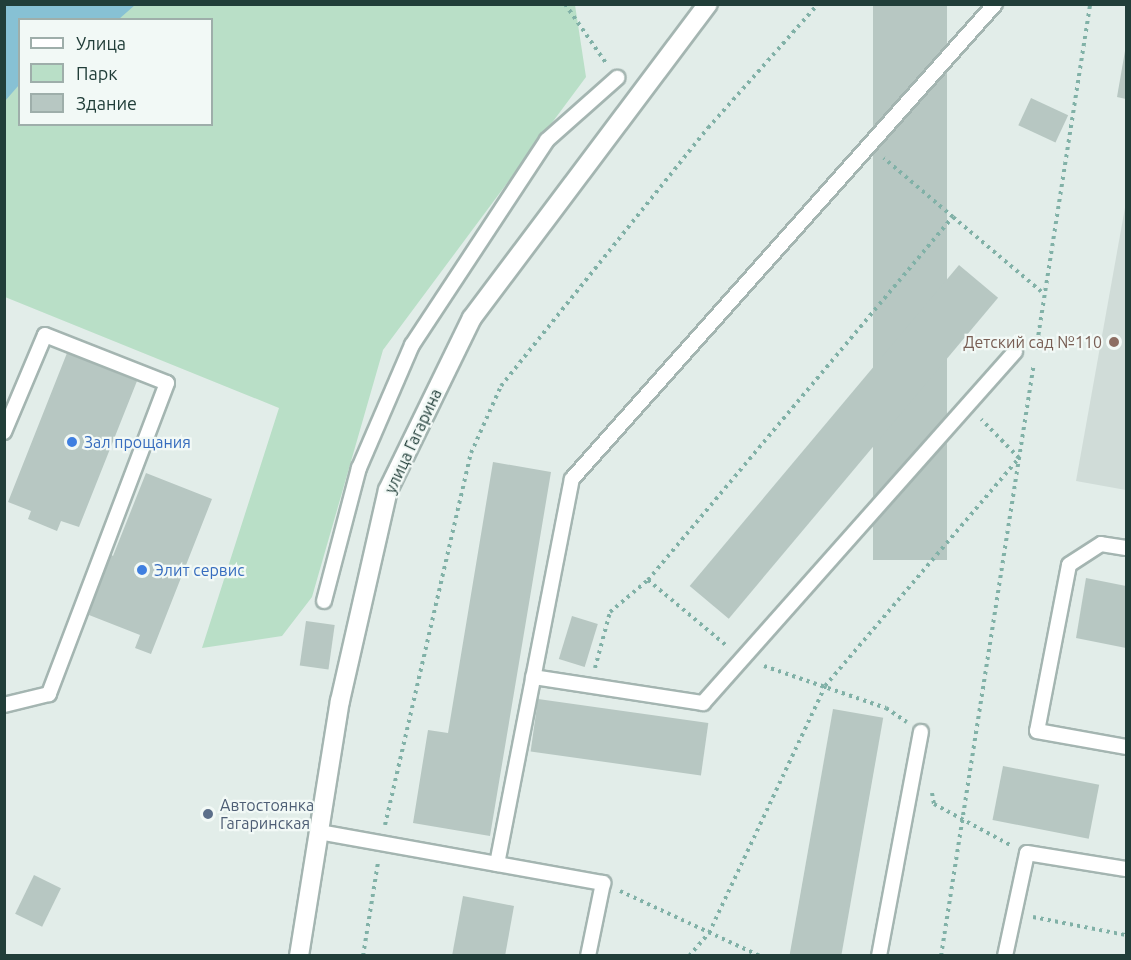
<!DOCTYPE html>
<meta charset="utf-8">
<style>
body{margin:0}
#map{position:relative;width:1131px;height:960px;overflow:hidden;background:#e2ede9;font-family:Ubuntu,sans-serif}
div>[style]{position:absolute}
.built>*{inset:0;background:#d0dcd8}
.green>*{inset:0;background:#b9dfc7}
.water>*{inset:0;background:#87c1d4}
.building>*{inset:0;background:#b7c7c2;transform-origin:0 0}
.path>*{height:4px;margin-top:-2px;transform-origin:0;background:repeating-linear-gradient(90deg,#81b1a7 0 3px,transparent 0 7.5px)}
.roads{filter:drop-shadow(2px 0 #a4b5b1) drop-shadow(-2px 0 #a4b5b1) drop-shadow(0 2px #a4b5b1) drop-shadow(0 -2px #a4b5b1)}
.lane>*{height:14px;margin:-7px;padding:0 7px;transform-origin:7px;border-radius:7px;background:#fff}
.street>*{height:18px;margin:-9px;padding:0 9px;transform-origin:9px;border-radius:9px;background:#fff}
.dots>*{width:16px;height:16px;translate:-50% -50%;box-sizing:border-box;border:3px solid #f2f9f6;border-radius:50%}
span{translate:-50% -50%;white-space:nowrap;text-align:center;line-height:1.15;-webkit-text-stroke:4.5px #f2f9f6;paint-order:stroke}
.education-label{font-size:16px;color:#785e54}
.right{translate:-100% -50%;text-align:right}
.street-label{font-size:16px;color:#213e39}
.shop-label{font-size:16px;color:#366cbe}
.left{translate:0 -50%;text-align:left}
.service-label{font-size:16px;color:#4e5e75}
.frame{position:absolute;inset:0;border:6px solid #213e39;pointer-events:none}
.legend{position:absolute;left:18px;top:18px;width:195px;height:108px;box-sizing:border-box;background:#f2f9f6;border:2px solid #9eaeaa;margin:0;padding:8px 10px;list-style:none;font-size:18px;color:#213e39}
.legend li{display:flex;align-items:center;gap:12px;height:30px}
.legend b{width:30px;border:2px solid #9eaeaa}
</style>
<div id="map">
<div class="built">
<i style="clip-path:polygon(1126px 202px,1126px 490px,1076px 481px)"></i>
</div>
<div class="green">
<i style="clip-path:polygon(evenodd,4px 5px,575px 5px,586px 77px,383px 350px,312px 597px,282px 636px,202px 648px,279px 408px,5px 297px,4px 5px,20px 20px,212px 20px,212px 124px,20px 124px,20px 20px)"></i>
</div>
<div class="water">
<i style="clip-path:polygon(5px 4px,135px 4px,135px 5px,119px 19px,20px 20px,19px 85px,5px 101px)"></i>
</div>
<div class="building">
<i style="left:873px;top:4px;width:74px;height:556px"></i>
<i style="clip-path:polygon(1125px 51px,1126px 51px,1126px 99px,1117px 97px)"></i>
<i style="left:1031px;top:98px;width:41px;height:30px;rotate:25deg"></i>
<i style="left:959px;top:265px;width:51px;height:419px;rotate:40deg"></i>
<i style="clip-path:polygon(67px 353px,137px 381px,79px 527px,61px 521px,57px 531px,28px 519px,31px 511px,8px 502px)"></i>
<i style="clip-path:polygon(493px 462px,551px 472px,490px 836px,413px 823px,428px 730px,448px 733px)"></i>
<i style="clip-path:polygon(146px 473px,212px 499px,151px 654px,135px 648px,140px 635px,89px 615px,108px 553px,113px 556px)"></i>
<i style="clip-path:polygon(1086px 578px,1126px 586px,1126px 648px,1076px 638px)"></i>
<i style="left:572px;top:616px;width:27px;height:45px;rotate:17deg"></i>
<i style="left:306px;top:621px;width:29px;height:45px;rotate:8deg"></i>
<i style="left:538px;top:699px;width:172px;height:53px;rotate:8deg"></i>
<i style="left:833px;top:709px;width:51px;height:250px;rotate:10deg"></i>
<i style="left:1003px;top:766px;width:98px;height:55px;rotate:11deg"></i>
<i style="left:34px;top:875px;width:30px;height:43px;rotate:26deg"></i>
<i style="clip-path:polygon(463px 896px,514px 906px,505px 956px,452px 956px)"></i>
</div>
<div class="path">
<i style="left:565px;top:4px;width:72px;rotate:55.2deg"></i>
<i style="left:953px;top:217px;width:119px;rotate:40.2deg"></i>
<i style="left:1036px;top:350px;width:350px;rotate:-81.1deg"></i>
<i style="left:648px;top:580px;width:474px;rotate:-50deg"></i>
<i style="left:953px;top:217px;width:91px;rotate:-139.5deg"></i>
<i style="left:764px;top:666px;width:129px;rotate:19deg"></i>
<i style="left:886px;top:708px;width:25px;rotate:34deg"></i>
<i style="left:595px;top:668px;width:58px;rotate:-75deg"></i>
<i style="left:610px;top:612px;width:50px;rotate:-40.1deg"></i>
<i style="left:648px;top:580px;width:104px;rotate:39.9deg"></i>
<i style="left:932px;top:793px;width:11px;rotate:80deg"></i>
<i style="left:934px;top:804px;width:86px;rotate:28.3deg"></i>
<i style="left:385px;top:825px;width:382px;rotate:-77deg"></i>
<i style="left:471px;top:453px;width:73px;rotate:-65.9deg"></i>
<i style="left:501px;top:386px;width:331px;rotate:-51.3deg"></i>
<i style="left:708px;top:128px;width:166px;rotate:-48.4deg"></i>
<i style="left:620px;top:891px;width:154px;rotate:24.9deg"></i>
<i style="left:1033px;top:917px;width:95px;rotate:11deg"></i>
<i style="left:363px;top:956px;width:95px;rotate:-80.9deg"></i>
<i style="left:689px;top:956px;width:30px;rotate:-49deg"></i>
<i style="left:709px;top:933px;width:273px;rotate:-64.8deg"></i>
<i style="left:825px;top:686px;width:299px;rotate:-49.6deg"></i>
<i style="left:1019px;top:458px;width:54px;rotate:-134.3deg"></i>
<i style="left:941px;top:956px;width:600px;rotate:-81.09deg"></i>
</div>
<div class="roads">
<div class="lane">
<i style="left:4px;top:432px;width:105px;rotate:-67.1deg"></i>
<i style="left:45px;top:335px;width:131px;rotate:21.5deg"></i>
<i style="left:167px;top:383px;width:333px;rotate:110.8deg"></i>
<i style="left:49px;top:694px;width:46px;rotate:166.3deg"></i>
<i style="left:1126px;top:548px;width:25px;rotate:-171deg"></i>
<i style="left:1101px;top:544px;width:38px;rotate:147deg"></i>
<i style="left:1069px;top:565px;width:169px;rotate:100.9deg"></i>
<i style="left:1037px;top:731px;width:90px;rotate:10.2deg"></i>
<i style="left:324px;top:601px;width:138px;rotate:-75.3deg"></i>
<i style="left:359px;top:468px;width:134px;rotate:-66.7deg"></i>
<i style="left:412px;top:345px;width:245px;rotate:-56.6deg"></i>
<i style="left:547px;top:140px;width:94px;rotate:-41.5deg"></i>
<i style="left:533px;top:677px;width:172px;rotate:8.7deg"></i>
<i style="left:703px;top:703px;width:470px;rotate:-48.4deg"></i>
<i style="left:319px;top:832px;width:289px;rotate:10.2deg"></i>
<i style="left:603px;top:883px;width:75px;rotate:101.6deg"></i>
<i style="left:497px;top:864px;width:392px;rotate:-79deg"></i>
<i style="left:572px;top:479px;width:636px;rotate:-48.31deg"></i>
<i style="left:879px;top:956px;width:228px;rotate:-79.4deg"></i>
<i style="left:1005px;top:956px;width:105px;rotate:-77.9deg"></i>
<i style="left:1027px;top:853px;width:100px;rotate:9.2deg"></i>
</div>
<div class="street">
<i style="left:299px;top:956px;width:258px;rotate:-80.9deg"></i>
<i style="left:340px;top:701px;width:216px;rotate:-77.2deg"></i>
<i style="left:388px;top:490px;width:191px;rotate:-64deg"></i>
<i style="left:472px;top:318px;width:393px;rotate:-53.1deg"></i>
</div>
</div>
<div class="dots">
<i style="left:1114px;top:342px;background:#8d6e63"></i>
<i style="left:72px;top:442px;background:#3f7fe0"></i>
<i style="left:142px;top:570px;background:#3f7fe0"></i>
<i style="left:208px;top:814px;background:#5c6f8a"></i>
</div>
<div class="education-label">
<span class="right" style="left:1102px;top:342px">Детский сад №110</span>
</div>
<div class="street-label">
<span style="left:413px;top:441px;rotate:-65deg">улица Гагарина</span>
</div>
<div class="shop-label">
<span class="left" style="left:84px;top:442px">Зал прощания</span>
<span class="left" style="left:154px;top:570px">Элит сервис</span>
</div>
<div class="service-label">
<span class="left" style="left:220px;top:814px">Автостоянка<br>Гагаринская</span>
</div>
<div class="frame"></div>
<ul class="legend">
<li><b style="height:8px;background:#fff"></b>Улица</li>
<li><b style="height:16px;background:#b9dfc7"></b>Парк</li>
<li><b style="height:16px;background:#b7c7c2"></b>Здание</li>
</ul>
</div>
